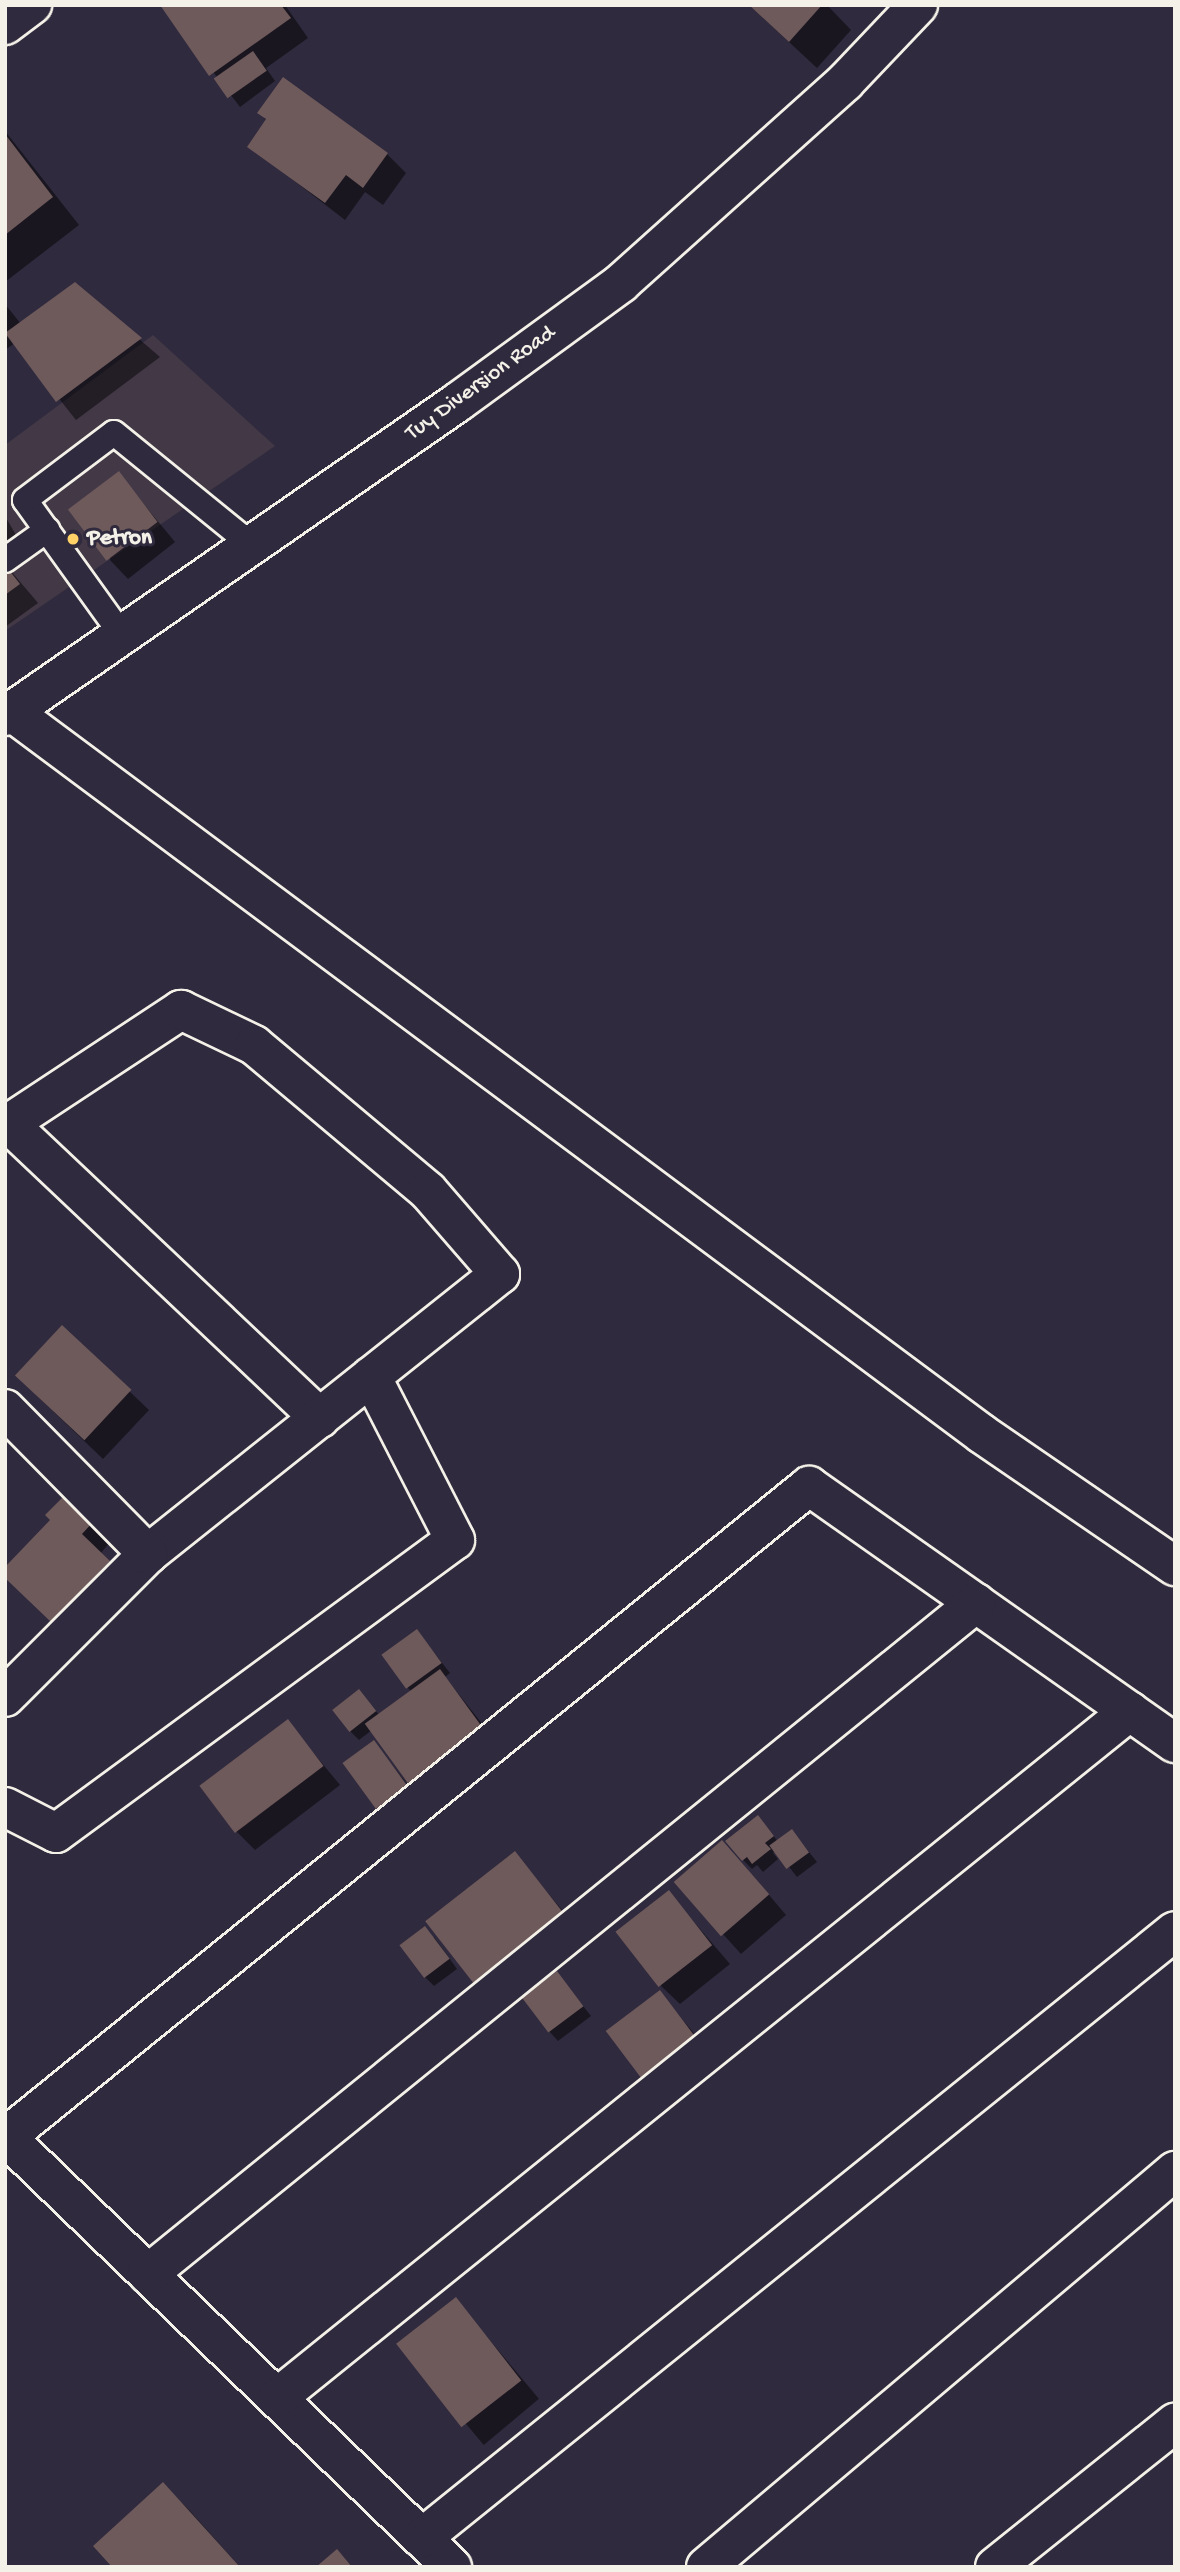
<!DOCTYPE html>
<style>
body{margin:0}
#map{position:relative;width:1180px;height:2572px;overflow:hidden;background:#2f2a3d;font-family:"Gochi Hand",sans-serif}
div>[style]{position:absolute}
.built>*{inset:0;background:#423846}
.shadow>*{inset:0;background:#0007;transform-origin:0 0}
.building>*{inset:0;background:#6e595b;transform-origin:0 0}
.roads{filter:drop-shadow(2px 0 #f4f1e8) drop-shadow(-2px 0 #f4f1e8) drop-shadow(0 2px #f4f1e8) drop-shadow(0 -2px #f4f1e8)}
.service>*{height:24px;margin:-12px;padding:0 12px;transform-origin:12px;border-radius:12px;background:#2f2a3d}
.minor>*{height:38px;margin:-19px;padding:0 19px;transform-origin:19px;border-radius:19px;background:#2f2a3d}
.primary>*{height:38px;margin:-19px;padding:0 19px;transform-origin:19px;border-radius:19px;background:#2f2a3d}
.dots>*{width:19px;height:19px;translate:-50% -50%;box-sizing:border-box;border:4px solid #2f2a3d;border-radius:50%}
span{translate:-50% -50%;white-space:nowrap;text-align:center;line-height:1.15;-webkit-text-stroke:6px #2f2a3d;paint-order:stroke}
.street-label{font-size:23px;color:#f4f1e8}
.poi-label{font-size:23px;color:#f4f1e8;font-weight:700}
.left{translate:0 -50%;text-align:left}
.frame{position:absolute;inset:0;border:7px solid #f4f1e8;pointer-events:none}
</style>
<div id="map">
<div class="built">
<i style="clip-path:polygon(153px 335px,275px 446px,5px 631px,5px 445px)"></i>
</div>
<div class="shadow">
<i style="clip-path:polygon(162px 5px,285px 5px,308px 38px,266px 68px,275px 81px,240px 107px)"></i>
<i style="clip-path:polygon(749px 5px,827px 5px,851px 30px,817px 68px)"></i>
<i style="clip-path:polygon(283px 80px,387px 154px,406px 173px,383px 205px,365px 192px,345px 220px,249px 146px,267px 121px,260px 113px)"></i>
<i style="clip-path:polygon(5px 131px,79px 225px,5px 282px)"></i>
<i style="clip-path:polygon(75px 284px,160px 357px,76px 420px,15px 343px,5px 350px,5px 304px,21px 324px)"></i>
<i style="clip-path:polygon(118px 473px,175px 542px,128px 579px,110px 560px)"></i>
<i style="clip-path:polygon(5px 516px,24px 549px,5px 563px)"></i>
<i style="clip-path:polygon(5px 564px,38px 603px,5px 627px)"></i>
<i style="clip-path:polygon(63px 1328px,149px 1410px,103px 1459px,36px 1395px)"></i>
<i style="clip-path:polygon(66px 1496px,111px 1541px,100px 1554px,127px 1580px,71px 1639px,21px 1591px)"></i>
<i style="clip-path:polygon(417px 1631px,450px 1673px,445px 1677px,503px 1750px,372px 1730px,359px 1740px,350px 1731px,359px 1691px,380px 1716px,412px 1692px,408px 1688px)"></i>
<i style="clip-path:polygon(288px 1722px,340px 1785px,255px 1850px,236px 1831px)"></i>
<i style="clip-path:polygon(374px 1743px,416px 1795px,386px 1817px,377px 1807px)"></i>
<i style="clip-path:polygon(767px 1827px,778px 1842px,792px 1831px,817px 1862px,797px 1877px,776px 1850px,773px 1853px,778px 1859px,763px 1872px,757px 1865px,752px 1869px,743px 1860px)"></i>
<i style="left:515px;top:1854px;width:101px;height:110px;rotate:50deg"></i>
<i style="clip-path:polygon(740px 1861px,786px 1915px,741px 1954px,676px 1882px)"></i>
<i style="clip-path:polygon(669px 1893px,730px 1964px,680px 2004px,661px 1986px)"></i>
<i style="clip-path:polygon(434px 1937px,457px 1969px,434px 1986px,425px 1977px)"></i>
<i style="clip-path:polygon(557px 1973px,591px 2016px,558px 2041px,549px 2031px)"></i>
<i style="clip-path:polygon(660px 1993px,719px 2063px,666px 2102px)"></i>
<i style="left:456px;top:2300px;width:129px;height:72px;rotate:50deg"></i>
<i style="clip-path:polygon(163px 2484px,190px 2511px,240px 2567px,115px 2567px)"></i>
</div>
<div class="building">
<i style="clip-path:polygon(160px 5px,281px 5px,291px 18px,209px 76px)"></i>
<i style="clip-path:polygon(749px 5px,822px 5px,789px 42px)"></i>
<i style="left:253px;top:51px;width:24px;height:48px;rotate:55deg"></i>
<i style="clip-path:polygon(283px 77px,388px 153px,363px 188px,346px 175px,325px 203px,247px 147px,266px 119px,257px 113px)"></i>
<i style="clip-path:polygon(5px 134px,53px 197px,5px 235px)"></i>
<i style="clip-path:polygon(75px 282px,142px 338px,56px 402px,5px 333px)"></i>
<i style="left:119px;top:471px;width:64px;height:64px;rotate:53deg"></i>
<i style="clip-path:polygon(5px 565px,20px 584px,5px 595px)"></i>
<i style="left:62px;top:1325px;width:95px;height:69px;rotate:43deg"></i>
<i style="clip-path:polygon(66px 1494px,94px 1521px,82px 1534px,110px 1561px,51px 1622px,5px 1578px,5px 1567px,50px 1520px,45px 1515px)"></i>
<i style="left:417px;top:1629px;width:42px;height:44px;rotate:54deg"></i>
<i style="left:440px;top:1669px;width:76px;height:93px;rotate:54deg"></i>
<i style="left:359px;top:1689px;width:28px;height:34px;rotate:52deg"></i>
<i style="left:288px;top:1719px;width:59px;height:111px;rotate:53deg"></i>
<i style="left:374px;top:1740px;width:57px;height:39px;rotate:54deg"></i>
<i style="clip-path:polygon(758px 1815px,774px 1836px,765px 1843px,771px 1849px,752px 1864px,747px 1857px,742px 1861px,725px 1841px)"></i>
<i style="left:792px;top:1829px;width:29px;height:28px;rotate:54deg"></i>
<i style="left:722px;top:1840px;width:72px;height:64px;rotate:49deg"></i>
<i style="left:515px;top:1851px;width:78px;height:114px;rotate:52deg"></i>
<i style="left:669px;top:1890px;width:70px;height:68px;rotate:52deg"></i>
<i style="left:425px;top:1926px;width:41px;height:32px;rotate:53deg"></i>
<i style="left:557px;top:1971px;width:44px;height:44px;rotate:53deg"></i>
<i style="left:660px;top:1990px;width:68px;height:68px;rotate:53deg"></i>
<i style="left:456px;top:2297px;width:106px;height:76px;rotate:52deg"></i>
<i style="clip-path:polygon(163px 2482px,240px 2567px,112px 2567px,93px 2546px)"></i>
<i style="clip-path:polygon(337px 2549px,352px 2567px,316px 2567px)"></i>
</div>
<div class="roads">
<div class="service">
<i style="left:5px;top:560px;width:52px;rotate:-35.5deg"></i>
<i style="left:122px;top:635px;width:166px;rotate:-125.7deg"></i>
<i style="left:25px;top:500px;width:111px;rotate:-37deg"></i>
<i style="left:114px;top:433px;width:178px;rotate:39.1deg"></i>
</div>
<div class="minor">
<i style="left:5px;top:25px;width:34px;rotate:-37deg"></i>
<i style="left:12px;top:712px;width:1209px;rotate:36.66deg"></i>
<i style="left:982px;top:1434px;width:234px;rotate:34.4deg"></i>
<i style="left:9px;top:1124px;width:428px;rotate:43.4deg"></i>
<i style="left:5px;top:1126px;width:211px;rotate:-33.4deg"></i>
<i style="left:181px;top:1010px;width:81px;rotate:25.6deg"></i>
<i style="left:254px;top:1045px;width:227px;rotate:40deg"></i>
<i style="left:428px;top:1191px;width:110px;rotate:49.1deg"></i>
<i style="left:500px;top:1274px;width:450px;rotate:141.5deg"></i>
<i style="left:148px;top:1554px;width:202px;rotate:135deg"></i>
<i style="left:5px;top:1409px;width:204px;rotate:45.4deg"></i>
<i style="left:5px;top:1807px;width:57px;rotate:27deg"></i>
<i style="left:56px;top:1833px;width:495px;rotate:-36.3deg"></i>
<i style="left:455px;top:1540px;width:184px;rotate:-117.1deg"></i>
<i style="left:5px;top:2136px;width:621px;rotate:43.96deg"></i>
<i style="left:6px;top:2137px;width:1034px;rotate:-39.03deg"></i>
<i style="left:809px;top:1486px;width:447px;rotate:35.1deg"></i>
<i style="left:148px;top:2274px;width:1066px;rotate:-39.02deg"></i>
<i style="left:277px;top:2398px;width:1095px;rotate:-38.85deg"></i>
<i style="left:422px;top:2538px;width:967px;rotate:-38.87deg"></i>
<i style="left:706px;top:2567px;width:614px;rotate:-40.18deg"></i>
<i style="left:995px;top:2567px;width:231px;rotate:-38.7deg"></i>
</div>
<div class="primary">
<i style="left:5px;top:716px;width:551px;rotate:-34.73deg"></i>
<i style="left:458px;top:402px;width:202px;rotate:-36.1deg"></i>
<i style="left:621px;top:283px;width:301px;rotate:-41.9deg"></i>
<i style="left:845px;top:82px;width:106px;rotate:-46.5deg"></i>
</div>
</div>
<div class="dots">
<i style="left:73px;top:539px;background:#ffd166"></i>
</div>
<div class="street-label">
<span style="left:481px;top:384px;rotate:-36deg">Tuy Diversion Road</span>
</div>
<div class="poi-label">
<span class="left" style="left:87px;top:539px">Petron</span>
</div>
<div class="frame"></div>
</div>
